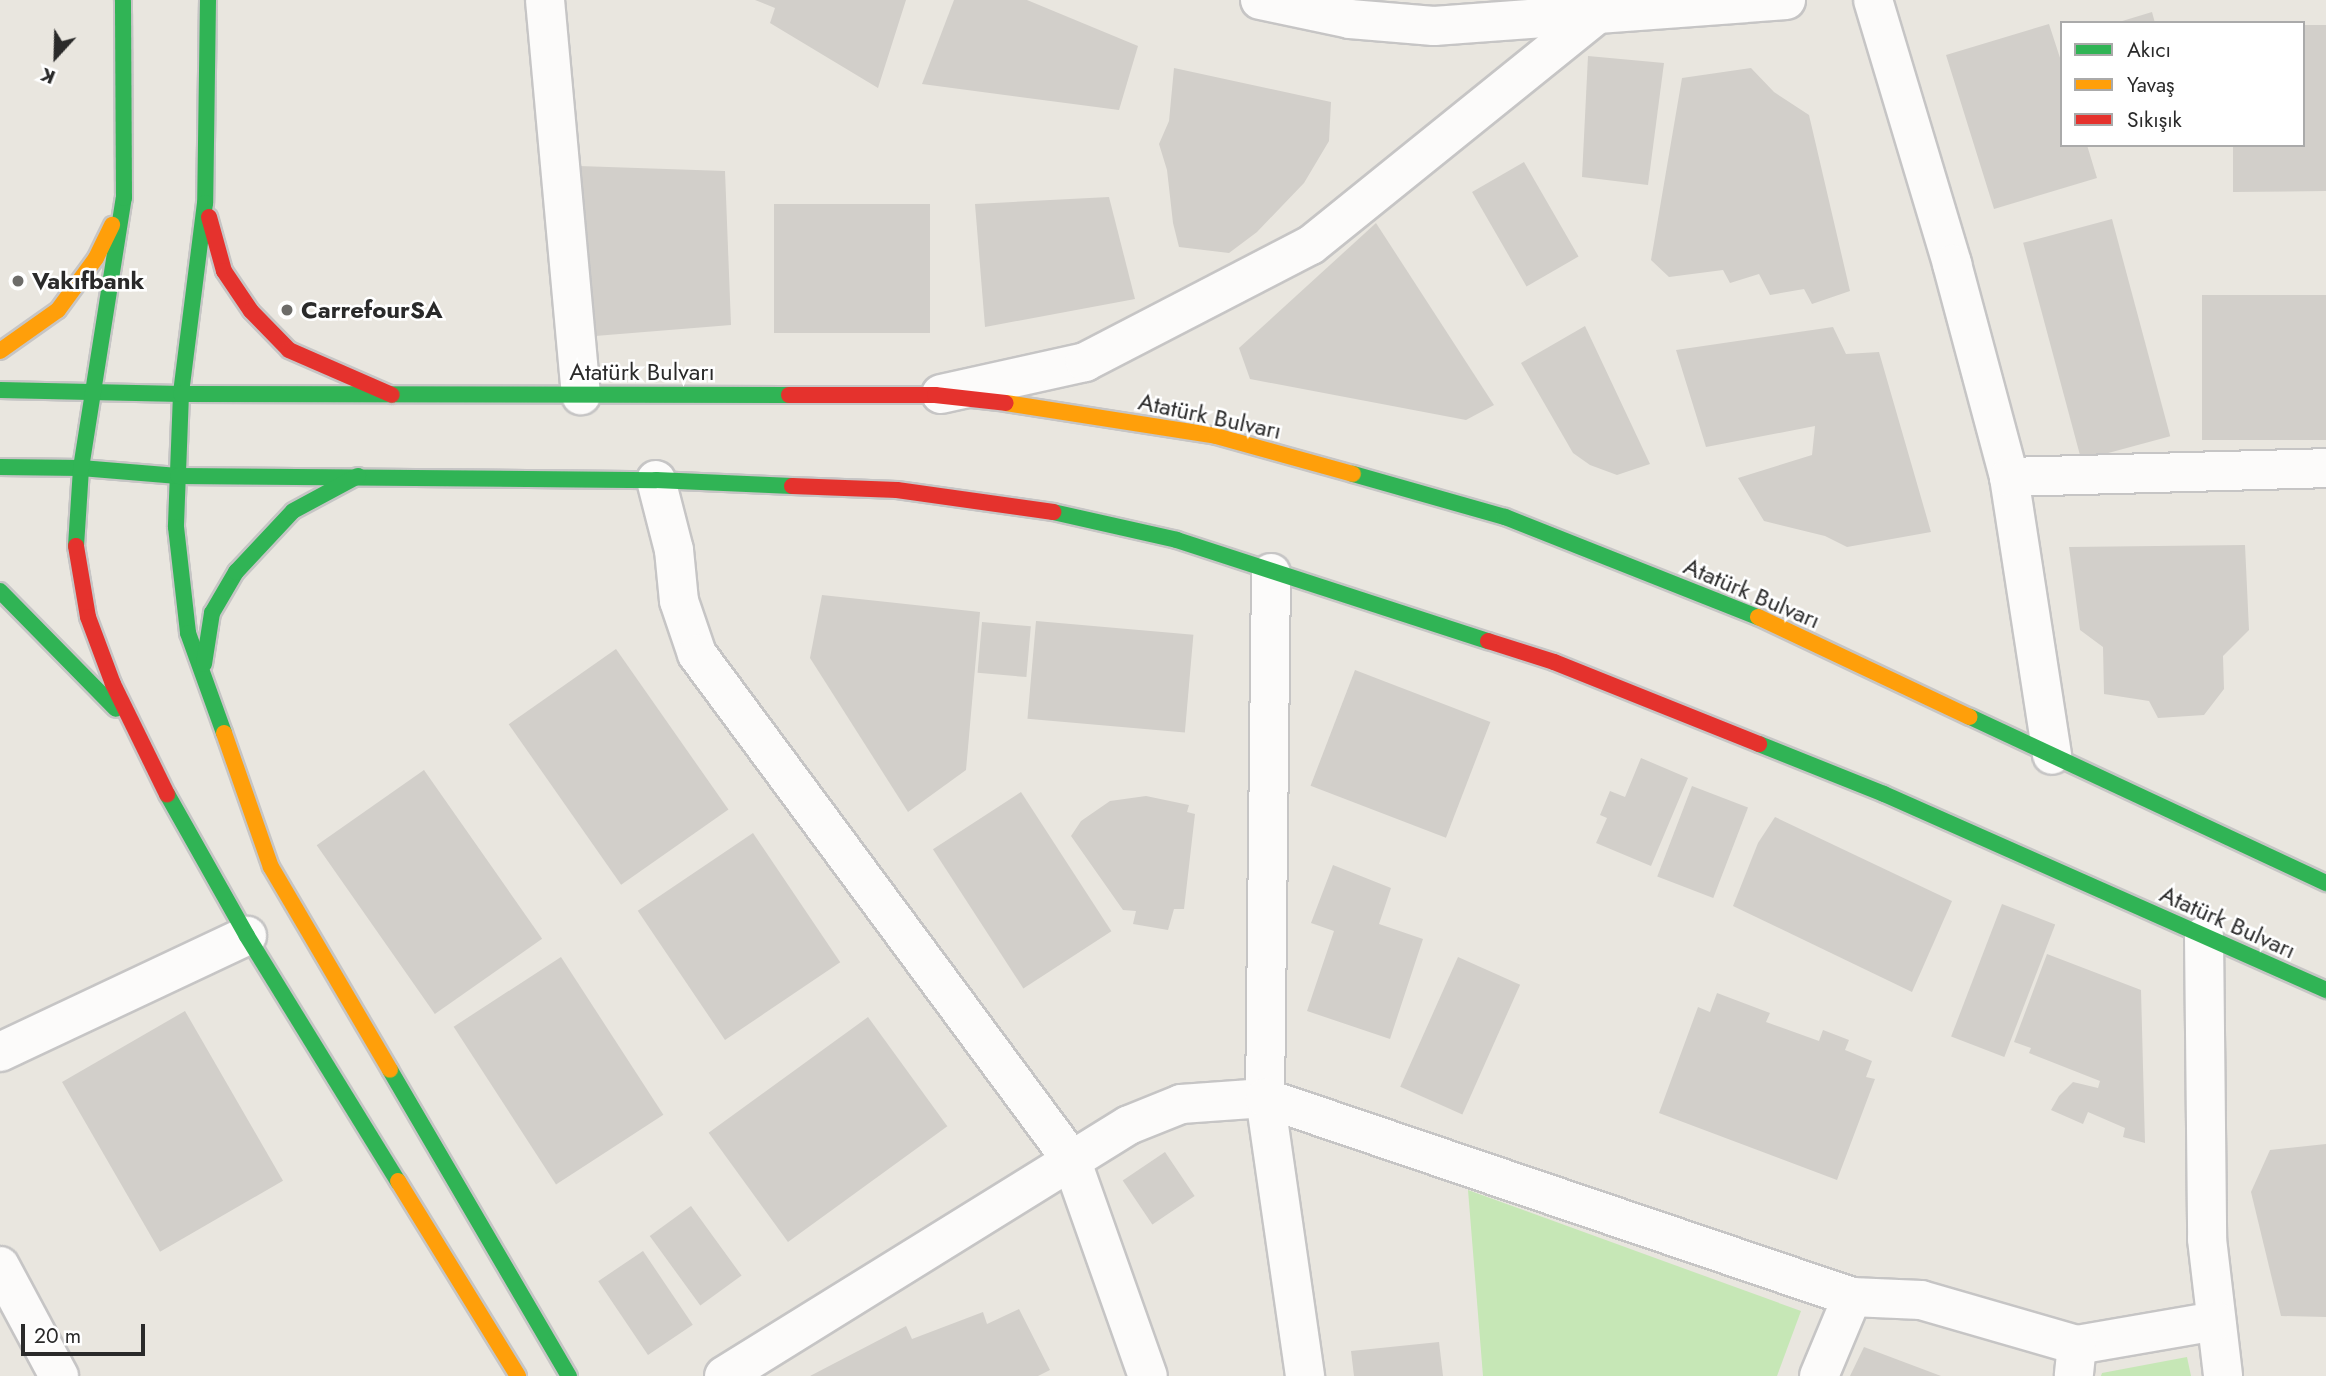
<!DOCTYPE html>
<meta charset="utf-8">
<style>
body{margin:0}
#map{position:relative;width:2326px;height:1376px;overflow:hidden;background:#e9e6df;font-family:Jost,sans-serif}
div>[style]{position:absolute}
.green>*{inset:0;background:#c6e7b6}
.building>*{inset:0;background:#d2cfca;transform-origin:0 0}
.roads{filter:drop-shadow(2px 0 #c6c5c5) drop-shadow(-2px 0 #c6c5c5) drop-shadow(0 2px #c6c5c5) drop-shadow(0 -2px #c6c5c5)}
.street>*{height:38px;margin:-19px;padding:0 19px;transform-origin:19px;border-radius:19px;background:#fcfbfa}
.fast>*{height:16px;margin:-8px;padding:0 8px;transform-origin:8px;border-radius:8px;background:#30b455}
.slow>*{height:16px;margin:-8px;padding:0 8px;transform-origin:8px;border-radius:8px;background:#ff9f0a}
.jam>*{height:16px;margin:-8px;padding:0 8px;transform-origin:8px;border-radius:8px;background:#e5322d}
.dots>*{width:19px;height:19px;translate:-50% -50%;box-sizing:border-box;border:4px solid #fff;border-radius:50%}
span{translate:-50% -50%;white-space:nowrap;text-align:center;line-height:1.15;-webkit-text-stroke:5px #fff;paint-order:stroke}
.poi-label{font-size:24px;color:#2a2a2a;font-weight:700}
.left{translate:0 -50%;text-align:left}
.street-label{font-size:24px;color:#2a2a2a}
.legend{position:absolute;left:2060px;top:21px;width:245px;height:126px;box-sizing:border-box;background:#fff;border:2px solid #aaa;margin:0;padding:9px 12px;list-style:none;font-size:21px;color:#2a2a2a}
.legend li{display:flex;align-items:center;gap:14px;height:35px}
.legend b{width:35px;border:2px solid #aaa}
.north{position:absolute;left:21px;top:21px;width:70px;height:70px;-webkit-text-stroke:5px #fff;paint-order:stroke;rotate:202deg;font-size:19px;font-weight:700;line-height:28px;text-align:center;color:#2a2a2a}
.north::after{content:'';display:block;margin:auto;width:24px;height:32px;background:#2a2a2a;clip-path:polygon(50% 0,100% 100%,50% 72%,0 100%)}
.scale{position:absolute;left:21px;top:1324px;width:124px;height:32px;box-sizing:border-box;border:4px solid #2a2a2a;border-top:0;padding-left:9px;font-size:21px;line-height:24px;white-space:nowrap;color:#2a2a2a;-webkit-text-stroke:5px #fff;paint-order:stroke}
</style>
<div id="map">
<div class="green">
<i style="clip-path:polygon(1468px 1190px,1801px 1311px,1777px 1376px,1483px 1376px)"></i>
<i style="clip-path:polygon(2187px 1357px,2191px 1376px,2101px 1376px,2102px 1373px)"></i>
</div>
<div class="building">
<i style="clip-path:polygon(755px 0,906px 0,878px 88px,770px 23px,775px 8px)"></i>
<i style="clip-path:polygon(954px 0,1027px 0,1138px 46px,1119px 110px,922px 84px)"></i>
<i style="clip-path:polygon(2152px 12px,2155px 23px,2119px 23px,2119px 22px)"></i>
<i style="clip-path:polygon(2049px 24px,2062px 64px,2062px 145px,2087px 145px,2097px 178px,1994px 209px,1946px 55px)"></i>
<i style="clip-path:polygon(2303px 25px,2326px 25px,2326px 191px,2233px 192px,2233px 145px,2303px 145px)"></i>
<i style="clip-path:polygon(1588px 56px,1664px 63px,1648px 185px,1582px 177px)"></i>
<i style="clip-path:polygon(1174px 68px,1331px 102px,1329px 141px,1304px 183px,1257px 232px,1229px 253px,1179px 247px,1173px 223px,1167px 170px,1159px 144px,1169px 121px)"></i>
<i style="clip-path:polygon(1751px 68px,1774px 92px,1809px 115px,1850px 291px,1812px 304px,1804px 289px,1770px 295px,1759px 274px,1730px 283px,1723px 270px,1669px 277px,1651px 260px,1682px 78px)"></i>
<i style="left:1524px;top:162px;width:109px;height:60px;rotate:60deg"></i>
<i style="clip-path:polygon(579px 166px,725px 171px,731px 325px,595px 336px)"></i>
<i style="clip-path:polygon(1109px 197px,1135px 299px,985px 327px,975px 204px)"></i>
<i style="left:930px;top:204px;width:129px;height:156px;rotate:90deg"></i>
<i style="left:2112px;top:219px;width:225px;height:92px;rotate:75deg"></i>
<i style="clip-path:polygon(1376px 223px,1494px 405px,1466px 420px,1250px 379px,1239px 348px)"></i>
<i style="left:2326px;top:295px;width:145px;height:124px;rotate:90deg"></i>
<i style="clip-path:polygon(1585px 326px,1650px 464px,1617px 475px,1590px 465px,1573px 453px,1521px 363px)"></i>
<i style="clip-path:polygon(1833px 327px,1846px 354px,1879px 352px,1931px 532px,1847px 547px,1825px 536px,1764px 521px,1738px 478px,1812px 455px,1815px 426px,1706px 447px,1676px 350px)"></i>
<i style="clip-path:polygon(2245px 545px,2249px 630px,2223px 656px,2224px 689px,2204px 715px,2158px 718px,2149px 701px,2104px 694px,2103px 647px,2080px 630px,2069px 547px)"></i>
<i style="clip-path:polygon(822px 595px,980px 612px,966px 770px,908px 812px,810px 658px)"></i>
<i style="left:1036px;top:621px;width:158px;height:98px;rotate:5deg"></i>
<i style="left:982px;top:622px;width:49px;height:51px;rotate:5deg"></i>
<i style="left:616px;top:649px;width:196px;height:131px;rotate:55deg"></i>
<i style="left:1355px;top:670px;width:145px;height:124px;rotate:21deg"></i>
<i style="clip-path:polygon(1641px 758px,1688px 778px,1651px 866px,1596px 843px,1607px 818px,1600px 815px,1610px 791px,1625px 797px)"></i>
<i style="left:424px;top:770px;width:206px;height:131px;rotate:55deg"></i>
<i style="left:1692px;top:786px;width:60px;height:97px;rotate:21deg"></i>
<i style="left:1021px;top:792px;width:166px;height:105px;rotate:57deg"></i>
<i style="clip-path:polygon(1146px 796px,1189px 805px,1187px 812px,1195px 814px,1184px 909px,1174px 909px,1168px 930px,1133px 924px,1136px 911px,1123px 910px,1071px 836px,1081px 821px,1110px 801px)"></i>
<i style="clip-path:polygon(1775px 817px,1952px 901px,1912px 992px,1733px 906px,1758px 843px)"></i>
<i style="left:753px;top:833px;width:156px;height:139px;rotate:56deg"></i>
<i style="clip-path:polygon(1333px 865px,1391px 888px,1379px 924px,1423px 939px,1390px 1039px,1307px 1011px,1334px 931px,1311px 923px)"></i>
<i style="left:2002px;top:904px;width:57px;height:142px;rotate:21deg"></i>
<i style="clip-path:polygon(2047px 954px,2141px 990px,2145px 1143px,2123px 1137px,2125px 1128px,2088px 1112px,2083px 1124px,2051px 1110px,2059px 1096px,2073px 1082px,2098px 1088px,2100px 1081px,2029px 1053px,2031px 1048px,2014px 1042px)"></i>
<i style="left:561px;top:957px;width:188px;height:128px;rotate:57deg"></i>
<i style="left:1458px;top:957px;width:68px;height:142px;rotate:24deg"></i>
<i style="clip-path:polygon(1717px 993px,1770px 1013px,1766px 1022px,1819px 1041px,1823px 1030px,1849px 1040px,1845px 1050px,1872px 1061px,1866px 1077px,1875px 1079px,1837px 1180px,1659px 1113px,1698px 1007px,1710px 1012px)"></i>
<i style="left:185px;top:1011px;width:196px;height:142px;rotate:60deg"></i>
<i style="left:868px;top:1017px;width:135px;height:197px;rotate:54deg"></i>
<i style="clip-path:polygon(2326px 1144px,2326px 1317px,2281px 1316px,2251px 1192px,2270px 1150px)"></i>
<i style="left:1165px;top:1152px;width:53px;height:51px;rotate:56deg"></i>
<i style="left:691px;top:1206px;width:86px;height:51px;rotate:54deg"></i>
<i style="left:643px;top:1251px;width:89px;height:54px;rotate:56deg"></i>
<i style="clip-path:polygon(1019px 1309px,1050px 1370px,1038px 1376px,810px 1376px,906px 1326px,912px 1339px,983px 1312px,987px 1324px)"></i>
<i style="clip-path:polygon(1439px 1342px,1443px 1376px,1354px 1376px,1351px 1351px)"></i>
<i style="clip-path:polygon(1864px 1347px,1941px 1376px,1850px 1376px)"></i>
</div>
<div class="roads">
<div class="street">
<i style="left:545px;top:0;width:397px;rotate:84.8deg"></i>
<i style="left:1260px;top:0;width:92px;rotate:11.9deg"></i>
<i style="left:1350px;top:19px;width:84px;rotate:4.8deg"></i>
<i style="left:1434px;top:26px;width:353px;rotate:-4.2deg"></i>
<i style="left:1873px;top:0;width:276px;rotate:73.3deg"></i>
<i style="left:1952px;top:264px;width:220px;rotate:75deg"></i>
<i style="left:2009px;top:477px;width:281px;rotate:81.2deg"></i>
<i style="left:941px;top:394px;width:148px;rotate:-12.5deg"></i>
<i style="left:1085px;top:362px;width:254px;rotate:-27.4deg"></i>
<i style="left:1311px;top:245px;width:368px;rotate:-38.9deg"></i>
<i style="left:1597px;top:14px;width:30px;rotate:-27deg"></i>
<i style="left:2009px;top:477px;width:317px;rotate:-1.6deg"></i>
<i style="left:656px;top:480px;width:72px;rotate:75.6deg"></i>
<i style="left:674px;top:550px;width:51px;rotate:84.4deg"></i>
<i style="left:679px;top:601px;width:56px;rotate:71.2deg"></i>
<i style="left:697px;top:654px;width:628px;rotate:53.48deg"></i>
<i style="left:1071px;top:1159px;width:230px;rotate:70.5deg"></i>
<i style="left:1271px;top:573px;width:525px;rotate:90.65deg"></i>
<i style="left:1265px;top:1098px;width:281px;rotate:81.8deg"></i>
<i style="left:2204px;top:936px;width:303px;rotate:89.4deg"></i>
<i style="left:2207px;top:1239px;width:138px;rotate:83.3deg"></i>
<i style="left:0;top:1052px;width:273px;rotate:-25.2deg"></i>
<i style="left:0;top:1266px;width:125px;rotate:61.8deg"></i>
<i style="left:2077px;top:1345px;width:141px;rotate:-9.8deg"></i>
<i style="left:724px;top:1376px;width:476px;rotate:-31.8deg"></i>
<i style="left:1129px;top:1125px;width:56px;rotate:-22deg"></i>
<i style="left:1181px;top:1104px;width:84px;rotate:-4.1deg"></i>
<i style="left:1265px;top:1098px;width:620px;rotate:18.73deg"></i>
<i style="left:1852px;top:1297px;width:69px;rotate:2.5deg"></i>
<i style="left:1921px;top:1300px;width:162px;rotate:16.1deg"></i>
<i style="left:2077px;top:1345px;width:31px;rotate:96deg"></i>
<i style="left:1819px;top:1376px;width:86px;rotate:-67.3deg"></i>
</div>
<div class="fast">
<i style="left:208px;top:0;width:203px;rotate:90.8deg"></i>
<i style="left:205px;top:203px;width:193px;rotate:97.2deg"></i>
<i style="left:181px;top:394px;width:133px;rotate:92.2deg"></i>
<i style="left:176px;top:527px;width:107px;rotate:83.5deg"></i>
<i style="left:188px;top:633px;width:106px;rotate:70.2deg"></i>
<i style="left:0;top:390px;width:181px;rotate:1.3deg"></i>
<i style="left:181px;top:394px;width:608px;rotate:0.09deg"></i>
<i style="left:0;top:467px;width:81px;rotate:0.7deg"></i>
<i style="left:81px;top:468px;width:97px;rotate:4.7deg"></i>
<i style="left:178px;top:476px;width:478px;rotate:0.5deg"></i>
<i style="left:656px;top:480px;width:136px;rotate:2.5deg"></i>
<i style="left:1353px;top:474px;width:158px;rotate:15.8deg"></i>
<i style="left:1505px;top:517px;width:272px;rotate:21.6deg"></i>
<i style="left:1053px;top:512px;width:127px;rotate:12.7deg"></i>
<i style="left:1177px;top:540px;width:327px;rotate:18deg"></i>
<i style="left:76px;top:546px;width:78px;rotate:-86.3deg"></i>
<i style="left:81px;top:468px;width:273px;rotate:-81deg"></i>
<i style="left:124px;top:198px;width:198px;rotate:-90.3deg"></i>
<i style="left:0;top:591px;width:165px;rotate:45.5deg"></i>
<i style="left:204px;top:664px;width:52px;rotate:-81.1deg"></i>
<i style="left:212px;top:613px;width:48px;rotate:-59.7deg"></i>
<i style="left:236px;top:572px;width:83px;rotate:-46.9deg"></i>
<i style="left:293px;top:511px;width:74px;rotate:-28.3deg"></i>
<i style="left:1970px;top:717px;width:393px;rotate:25deg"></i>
<i style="left:1759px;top:744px;width:135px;rotate:21.8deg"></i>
<i style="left:1884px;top:794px;width:484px;rotate:23.9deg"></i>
<i style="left:167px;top:794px;width:163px;rotate:60.6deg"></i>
<i style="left:247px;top:936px;width:288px;rotate:58.4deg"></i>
<i style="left:390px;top:1070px;width:355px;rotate:59.7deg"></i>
</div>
<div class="slow">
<i style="left:0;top:351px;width:71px;rotate:-35.3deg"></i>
<i style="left:58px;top:310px;width:64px;rotate:-53.8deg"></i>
<i style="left:96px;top:258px;width:37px;rotate:-64deg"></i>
<i style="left:1006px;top:403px;width:213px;rotate:8.9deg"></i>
<i style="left:1216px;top:436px;width:142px;rotate:15.5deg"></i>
<i style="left:1758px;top:617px;width:234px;rotate:25.3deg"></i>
<i style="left:224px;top:733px;width:142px;rotate:70.7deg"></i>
<i style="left:271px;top:867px;width:235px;rotate:59.6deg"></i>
<i style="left:398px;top:1181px;width:229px;rotate:58.4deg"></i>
</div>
<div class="jam">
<i style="left:209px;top:217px;width:56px;rotate:74.5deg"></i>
<i style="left:224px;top:271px;width:48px;rotate:56deg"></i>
<i style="left:251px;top:311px;width:54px;rotate:45.7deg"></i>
<i style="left:289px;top:350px;width:112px;rotate:23.6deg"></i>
<i style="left:789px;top:395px;width:146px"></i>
<i style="left:935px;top:395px;width:71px;rotate:6.4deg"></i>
<i style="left:792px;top:486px;width:105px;rotate:2.2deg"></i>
<i style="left:897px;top:490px;width:158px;rotate:8deg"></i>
<i style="left:76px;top:546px;width:72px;rotate:80.4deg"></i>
<i style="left:88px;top:617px;width:72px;rotate:69.5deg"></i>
<i style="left:113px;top:684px;width:123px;rotate:63.9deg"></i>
<i style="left:1488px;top:641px;width:69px;rotate:17.7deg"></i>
<i style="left:1554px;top:662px;width:221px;rotate:21.8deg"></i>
</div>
</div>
<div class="dots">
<i style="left:18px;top:281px;background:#6d6c69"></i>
<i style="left:287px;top:310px;background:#6d6c69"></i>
</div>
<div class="poi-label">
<span class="left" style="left:32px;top:281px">Vakıfbank</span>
<span class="left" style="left:301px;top:310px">CarrefourSA</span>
</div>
<div class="street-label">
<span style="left:642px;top:372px">Atatürk Bulvarı</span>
<span style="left:1210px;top:416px;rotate:12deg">Atatürk Bulvarı</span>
<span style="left:1752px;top:593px;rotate:23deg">Atatürk Bulvarı</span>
<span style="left:2228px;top:922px;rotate:24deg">Atatürk Bulvarı</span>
</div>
<ul class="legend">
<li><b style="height:9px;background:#30b455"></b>Akıcı</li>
<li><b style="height:9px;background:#ff9f0a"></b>Yavaş</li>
<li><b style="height:9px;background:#e5322d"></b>Sıkışık</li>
</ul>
<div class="north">K</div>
<div class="scale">20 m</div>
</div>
